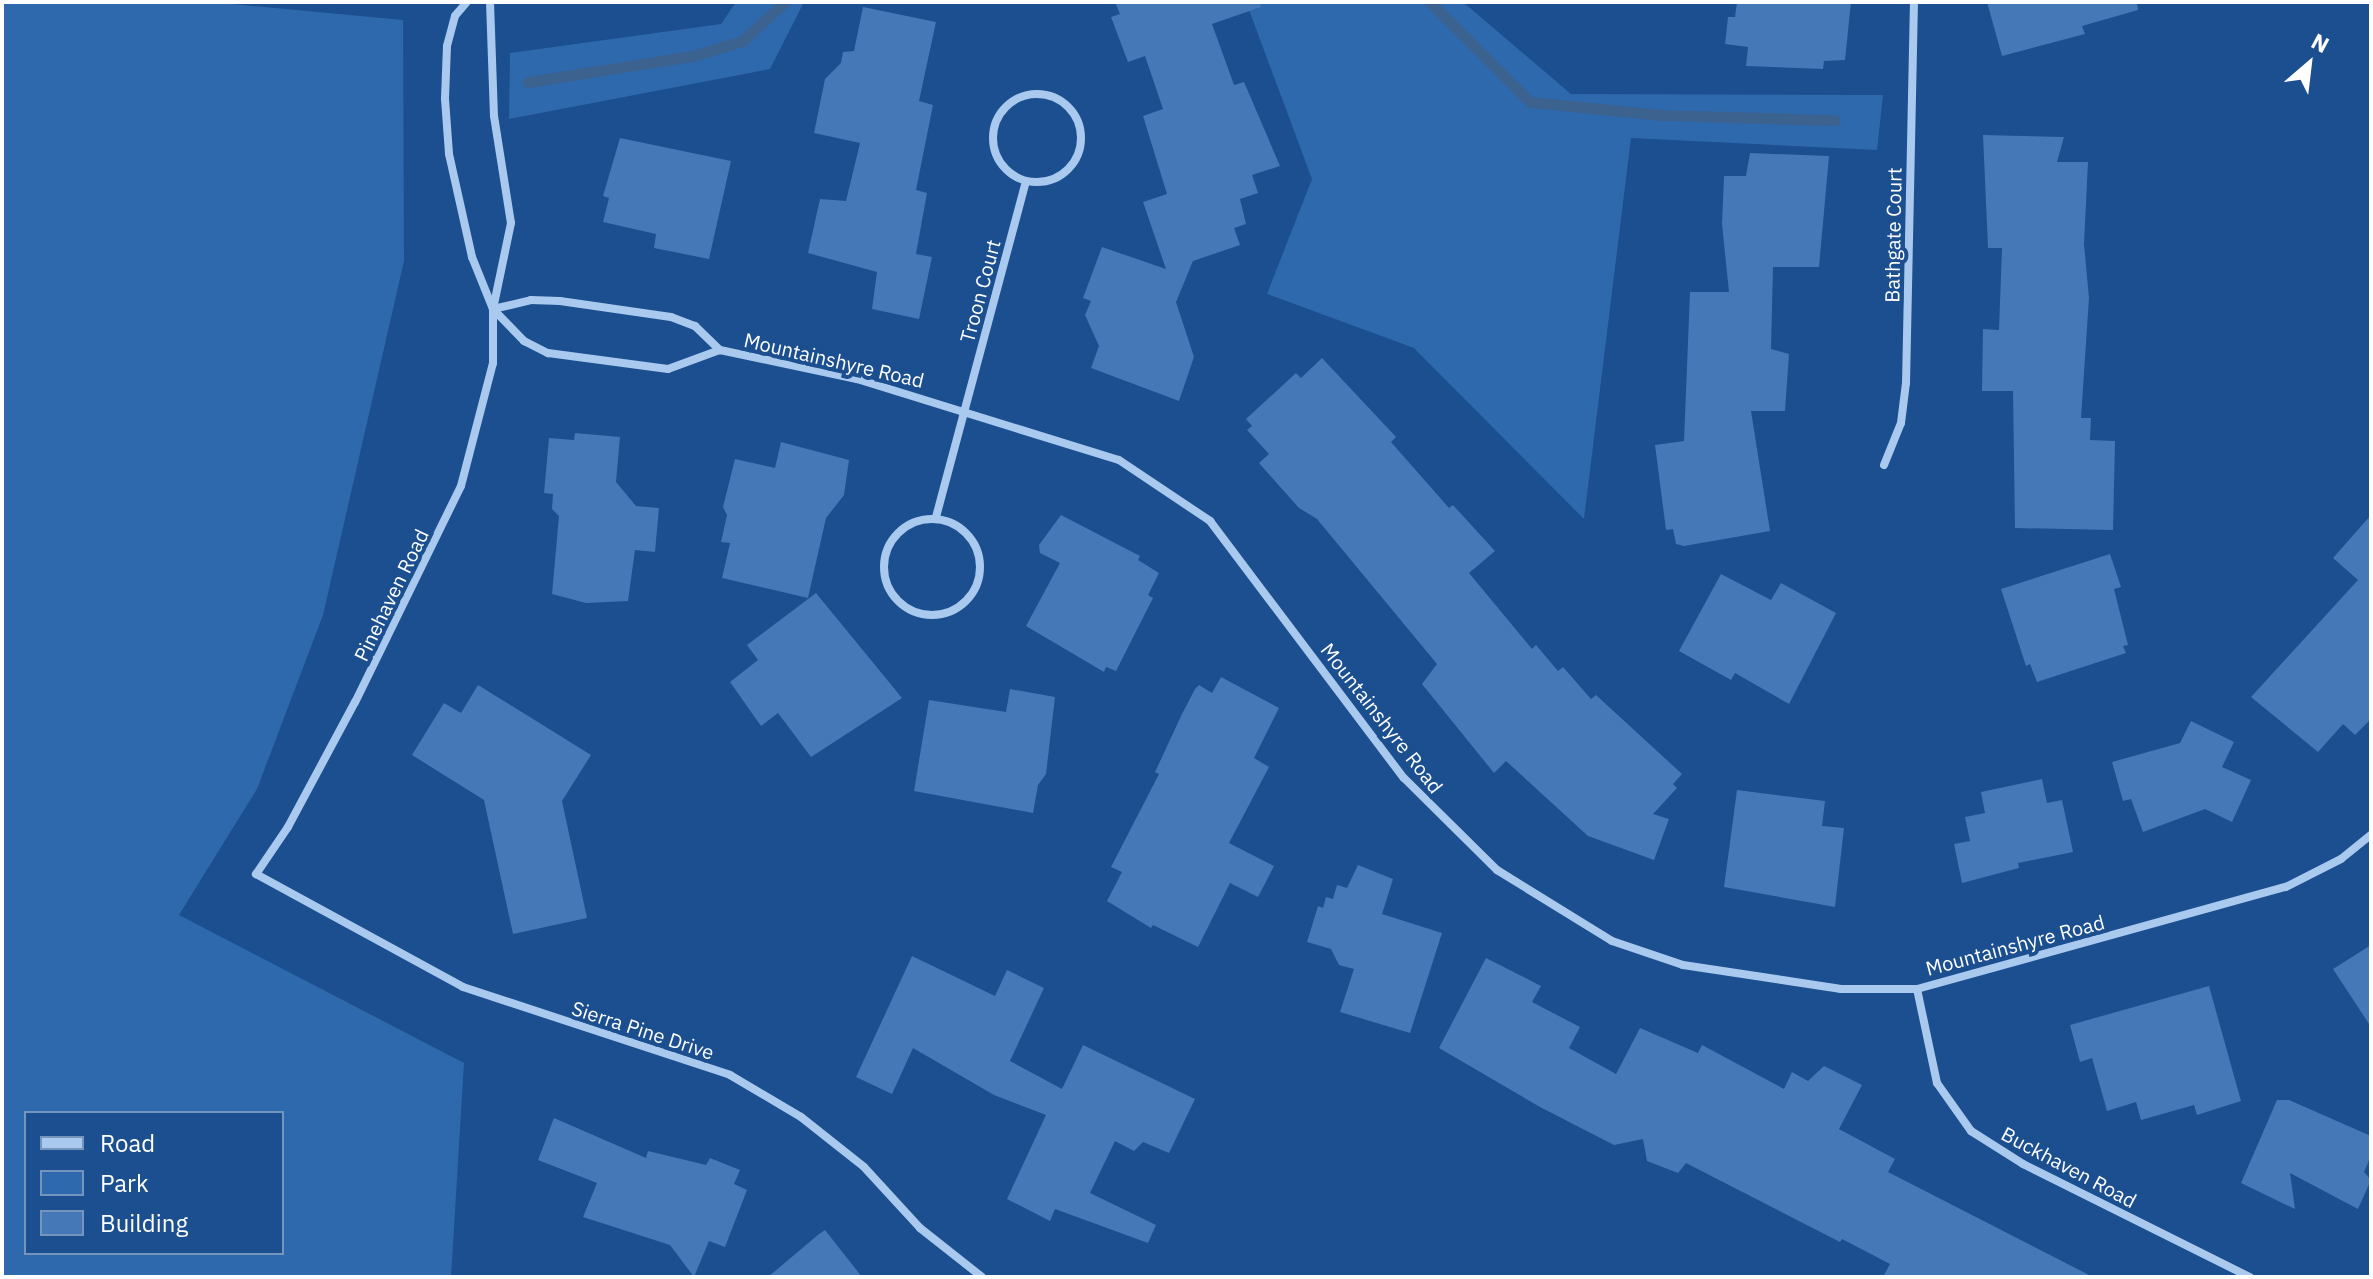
<!DOCTYPE html>
<style>
body{margin:0}
#map{position:relative;width:2373px;height:1279px;overflow:hidden;background:#1b4f8f;font-family:"IBM Plex Sans",sans-serif}
div>[style]{position:absolute}
.green>*{inset:0;background:#2e69ad}
.stream>*{height:11px;margin:-5.5px;padding:0 5.5px;transform-origin:5.5px;border-radius:5.5px;background:#3c6290}
.building>*{inset:0;background:#4478b7}
.street>*{height:8px;margin:-4px;padding:0 4px;transform-origin:4px;border-radius:4px;background:#a9c9ee}
.street>.ring{margin:-4px;padding:0;box-sizing:content-box;background:none;border:8px solid #a9c9ee;border-radius:50%}
span{translate:-50% -50%;white-space:nowrap;text-align:center;line-height:1.15;-webkit-text-stroke:8px #1b4f8f;paint-order:stroke}
.street-label{font-size:20px;color:#fff}
.frame{position:absolute;inset:0;border:4px solid #fff;pointer-events:none}
.legend{position:absolute;left:24px;top:1111px;width:260px;height:144px;box-sizing:border-box;background:#1b4f8f;border:2px solid #7695bc;margin:0;padding:10px 14px;list-style:none;font-size:24px;color:#fff}
.legend li{display:flex;align-items:center;gap:16px;height:40px}
.legend b{width:40px;border:2px solid #7695bc}
.north{position:absolute;left:2269px;top:24px;width:80px;height:80px;-webkit-text-stroke:6px #1b4f8f;paint-order:stroke;rotate:28deg;font-size:22px;font-weight:700;line-height:32px;text-align:center;color:#fff}
.north::after{content:'';display:block;margin:auto;width:28px;height:36px;background:#fff;clip-path:polygon(50% 0,100% 100%,50% 72%,0 100%)}
</style>
<div id="map">
<div class="green">
<i style="clip-path:polygon(evenodd,2px 2px,212px 2px,403px 20px,404px 261px,323px 615px,257px 789px,179px 915px,464px 1063px,451px 1277px,2px 1277px,2px 2px,282px 1113px,282px 1253px,26px 1253px,26px 1113px,282px 1113px)"></i>
<i style="clip-path:polygon(736px 2px,804px 2px,770px 69px,509px 119px,510px 53px,721px 24px)"></i>
<i style="clip-path:polygon(1246px 2px,1463px 2px,1571px 94px,1883px 95px,1877px 150px,1631px 138px,1584px 519px,1414px 348px,1267px 294px,1312px 179px)"></i>
</div>
<div class="stream">
<i style="left:1430px;top:2px;width:141px;rotate:45deg"></i>
<i style="left:1530px;top:102px;width:133px;rotate:5.6deg"></i>
<i style="left:1662px;top:115px;width:173px;rotate:1.7deg"></i>
<i style="left:528px;top:82px;width:167px;rotate:-9deg"></i>
<i style="left:693px;top:56px;width:51px;rotate:-17deg"></i>
<i style="left:742px;top:41px;width:58px;rotate:-42.2deg"></i>
</div>
<div class="building">
<i style="clip-path:polygon(1115px 2px,1260px 2px,1261px 7px,1212px 24px,1234px 85px,1244px 82px,1280px 166px,1252px 175px,1258px 193px,1240px 199px,1246px 224px,1234px 228px,1240px 245px,1193px 261px,1176px 302px,1194px 357px,1179px 401px,1091px 368px,1099px 346px,1085px 315px,1091px 301px,1083px 298px,1102px 247px,1166px 269px,1143px 202px,1167px 194px,1143px 116px,1163px 109px,1145px 56px,1128px 62px,1111px 17px,1120px 14px)"></i>
<i style="clip-path:polygon(1737px 2px,1851px 2px,1845px 60px,1824px 61px,1823px 69px,1746px 66px,1748px 47px,1725px 44px,1728px 17px,1735px 17px)"></i>
<i style="clip-path:polygon(1987px 2px,2137px 2px,2138px 10px,2082px 26px,2085px 34px,2002px 56px)"></i>
<i style="clip-path:polygon(863px 7px,936px 22px,919px 101px,933px 105px,916px 190px,927px 193px,916px 254px,932px 257px,919px 319px,872px 309px,877px 272px,808px 253px,820px 199px,846px 201px,860px 143px,814px 133px,825px 79px,841px 63px,843px 52px,854px 51px)"></i>
<i style="clip-path:polygon(1983px 135px,2064px 137px,2057px 162px,2088px 162px,2084px 244px,2089px 298px,2081px 418px,2091px 418px,2090px 440px,2115px 441px,2113px 530px,2015px 528px,2013px 391px,1982px 391px,1983px 329px,1999px 330px,2002px 248px,1988px 248px)"></i>
<i style="clip-path:polygon(620px 138px,731px 161px,709px 259px,654px 248px,656px 234px,603px 222px,609px 198px,603px 196px)"></i>
<i style="clip-path:polygon(1750px 153px,1829px 156px,1819px 267px,1773px 267px,1771px 349px,1789px 354px,1785px 411px,1751px 411px,1770px 531px,1684px 546px,1676px 544px,1673px 529px,1666px 530px,1655px 445px,1684px 441px,1690px 292px,1729px 292px,1722px 224px,1724px 176px,1746px 176px)"></i>
<i style="clip-path:polygon(1322px 358px,1396px 437px,1391px 442px,1449px 508px,1453px 505px,1495px 551px,1469px 573px,1532px 649px,1536px 645px,1558px 671px,1563px 667px,1591px 699px,1596px 695px,1682px 774px,1673px 784px,1677px 788px,1653px 814px,1669px 819px,1654px 860px,1588px 836px,1506px 761px,1494px 773px,1422px 684px,1437px 664px,1317px 519px,1299px 508px,1259px 463px,1269px 454px,1247px 430px,1252px 426px,1246px 419px,1296px 373px,1301px 378px)"></i>
<i style="clip-path:polygon(575px 433px,620px 437px,616px 482px,636px 506px,659px 508px,655px 552px,635px 550px,628px 601px,586px 603px,552px 594px,559px 516px,552px 509px,553px 494px,544px 493px,549px 438px,574px 440px)"></i>
<i style="clip-path:polygon(781px 442px,849px 460px,844px 495px,826px 518px,808px 598px,722px 578px,730px 543px,721px 542px,727px 515px,723px 507px,735px 459px,775px 468px)"></i>
<i style="clip-path:polygon(1061px 515px,1140px 556px,1138px 560px,1159px 573px,1148px 595px,1153px 598px,1116px 671px,1106px 667px,1104px 672px,1026px 626px,1060px 563px,1040px 553px,1039px 545px)"></i>
<i style="clip-path:polygon(2371px 515px,2371px 719px,2355px 735px,2343px 724px,2318px 752px,2251px 697px,2358px 580px,2333px 558px)"></i>
<i style="clip-path:polygon(2110px 554px,2121px 587px,2114px 589px,2128px 645px,2123px 646px,2126px 653px,2037px 682px,2030px 664px,2026px 666px,2001px 589px)"></i>
<i style="clip-path:polygon(1721px 574px,1771px 600px,1781px 583px,1836px 613px,1789px 704px,1735px 673px,1731px 680px,1679px 651px)"></i>
<i style="clip-path:polygon(816px 593px,902px 698px,811px 757px,778px 713px,761px 726px,730px 682px,758px 660px,747px 645px)"></i>
<i style="clip-path:polygon(1221px 677px,1279px 708px,1254px 758px,1269px 767px,1229px 843px,1274px 866px,1258px 897px,1230px 883px,1198px 947px,1153px 925px,1151px 928px,1107px 901px,1122px 872px,1111px 867px,1159px 774px,1155px 772px,1182px 714px,1195px 689px,1199px 685px,1212px 693px)"></i>
<i style="clip-path:polygon(478px 685px,591px 755px,562px 801px,587px 918px,513px 934px,484px 800px,412px 755px,444px 703px,461px 713px)"></i>
<i style="clip-path:polygon(1010px 689px,1055px 697px,1046px 774px,1038px 785px,1033px 813px,914px 791px,929px 700px,1006px 712px)"></i>
<i style="clip-path:polygon(2191px 721px,2234px 742px,2222px 767px,2251px 780px,2232px 822px,2205px 809px,2143px 832px,2131px 799px,2123px 801px,2112px 762px,2180px 743px)"></i>
<i style="clip-path:polygon(2042px 779px,2047px 803px,2062px 800px,2073px 852px,2018px 863px,2019px 868px,1962px 883px,1954px 844px,1970px 841px,1965px 817px,1985px 813px,1981px 792px)"></i>
<i style="clip-path:polygon(1737px 790px,1825px 801px,1822px 826px,1844px 828px,1835px 907px,1724px 887px)"></i>
<i style="clip-path:polygon(1358px 865px,1393px 879px,1382px 914px,1442px 933px,1410px 1033px,1340px 1012px,1354px 969px,1339px 965px,1331px 949px,1307px 942px,1318px 906px,1323px 908px,1326px 897px,1333px 899px,1337px 885px,1347px 888px)"></i>
<i style="clip-path:polygon(2371px 945px,2371px 1027px,2333px 969px)"></i>
<i style="clip-path:polygon(912px 956px,995px 996px,1007px 970px,1044px 988px,1010px 1061px,1062px 1089px,1083px 1045px,1195px 1099px,1169px 1153px,1143px 1142px,1134px 1151px,1115px 1141px,1090px 1193px,1156px 1225px,1148px 1243px,1055px 1209px,1050px 1221px,1007px 1199px,1046px 1115px,994px 1095px,913px 1048px,892px 1094px,856px 1077px)"></i>
<i style="clip-path:polygon(1486px 958px,1541px 986px,1532px 1002px,1580px 1027px,1569px 1048px,1616px 1074px,1640px 1028px,1698px 1053px,1702px 1045px,1784px 1089px,1792px 1072px,1808px 1081px,1824px 1066px,1862px 1085px,1839px 1129px,1895px 1159px,1888px 1172px,2093px 1277px,1883px 1277px,1890px 1264px,1842px 1239px,1840px 1242px,1686px 1163px,1678px 1173px,1647px 1161px,1643px 1139px,1614px 1145px,1540px 1107px,1439px 1048px)"></i>
<i style="clip-path:polygon(2209px 986px,2241px 1101px,2197px 1115px,2194px 1105px,2141px 1120px,2136px 1102px,2107px 1111px,2092px 1058px,2080px 1062px,2070px 1025px)"></i>
<i style="clip-path:polygon(2277px 1100px,2289px 1100px,2371px 1136px,2371px 1156px,2364px 1172px,2371px 1180px,2358px 1209px,2290px 1173px,2295px 1209px,2241px 1183px)"></i>
<i style="clip-path:polygon(554px 1118px,646px 1158px,648px 1151px,706px 1165px,710px 1158px,740px 1170px,734px 1184px,747px 1190px,725px 1247px,709px 1241px,694px 1277px,670px 1245px,583px 1217px,597px 1183px,538px 1160px)"></i>
<i style="clip-path:polygon(825px 1230px,862px 1277px,768px 1277px,819px 1234px)"></i>
</div>
<div class="street">
<i style="left:467px;top:2px;width:18px;rotate:131deg"></i>
<i style="left:455px;top:16px;width:31px;rotate:105deg"></i>
<i style="left:447px;top:46px;width:53px;rotate:92.2deg"></i>
<i style="left:445px;top:99px;width:55px;rotate:85.8deg"></i>
<i style="left:449px;top:154px;width:106px;rotate:77.4deg"></i>
<i style="left:472px;top:257px;width:56px;rotate:68deg"></i>
<i style="left:493px;top:309px;width:45px;rotate:45.9deg"></i>
<i style="left:524px;top:341px;width:27px;rotate:27deg"></i>
<i style="left:548px;top:353px;width:121px;rotate:7.6deg"></i>
<i style="left:668px;top:369px;width:55px;rotate:-20.1deg"></i>
<i style="left:490px;top:2px;width:114px;rotate:88deg"></i>
<i style="left:494px;top:116px;width:108px;rotate:81deg"></i>
<i style="left:511px;top:223px;width:88px;rotate:101.8deg"></i>
<i style="left:493px;top:309px;width:54px;rotate:90deg"></i>
<i style="left:493px;top:363px;width:127px;rotate:104.6deg"></i>
<i style="left:461px;top:486px;width:241px;rotate:116.1deg"></i>
<i style="left:355px;top:702px;width:142px;rotate:118.2deg"></i>
<i style="left:288px;top:827px;width:57px;rotate:124.2deg"></i>
<i style="left:256px;top:874px;width:236px;rotate:28.6deg"></i>
<i style="left:463px;top:987px;width:281px;rotate:18.2deg"></i>
<i style="left:730px;top:1075px;width:82px;rotate:30.6deg"></i>
<i style="left:801px;top:1117px;width:80px;rotate:38.4deg"></i>
<i style="left:864px;top:1167px;width:83px;rotate:47.4deg"></i>
<i style="left:920px;top:1228px;width:79px;rotate:38.3deg"></i>
<i class="ring" style="left:993px;top:94px;width:80px;height:80px"></i>
<i style="left:493px;top:309px;width:39px;rotate:-13deg"></i>
<i style="left:531px;top:300px;width:29px;rotate:2deg"></i>
<i style="left:560px;top:301px;width:112px;rotate:8.2deg"></i>
<i style="left:671px;top:317px;width:26px;rotate:21deg"></i>
<i style="left:695px;top:326px;width:35px;rotate:44deg"></i>
<i style="left:720px;top:350px;width:140px;rotate:12deg"></i>
<i style="left:857px;top:379px;width:274px;rotate:17.2deg"></i>
<i style="left:1119px;top:460px;width:110px;rotate:33.8deg"></i>
<i style="left:1210px;top:521px;width:322px;rotate:53deg"></i>
<i style="left:1404px;top:778px;width:131px;rotate:44.7deg"></i>
<i style="left:1497px;top:870px;width:135px;rotate:31.7deg"></i>
<i style="left:1612px;top:941px;width:75px;rotate:18.7deg"></i>
<i style="left:1683px;top:965px;width:160px;rotate:8.6deg"></i>
<i style="left:1841px;top:989px;width:76px"></i>
<i style="left:1917px;top:989px;width:383px;rotate:-15.5deg"></i>
<i style="left:2286px;top:887px;width:62px;rotate:-27deg"></i>
<i style="left:2341px;top:859px;width:38px;rotate:-39deg"></i>
<i style="left:1884px;top:465px;width:45px;rotate:-68deg"></i>
<i style="left:1901px;top:423px;width:40px;rotate:-82.9deg"></i>
<i style="left:1906px;top:383px;width:381px;rotate:-88.8deg"></i>
<i style="left:936px;top:517px;width:347px;rotate:-75deg"></i>
<i class="ring" style="left:884px;top:519px;width:88px;height:88px"></i>
<i style="left:1917px;top:989px;width:96px;rotate:78deg"></i>
<i style="left:1937px;top:1083px;width:59px;rotate:54.7deg"></i>
<i style="left:1971px;top:1131px;width:62px;rotate:32.4deg"></i>
<i style="left:2023px;top:1164px;width:254px;rotate:26.5deg"></i>
</div>
<div class="street-label">
<span style="left:1893px;top:235px;rotate:-89deg">Bathgate Court</span>
<span style="left:980px;top:291px;rotate:-75deg">Troon Court</span>
<span style="left:834px;top:360px;rotate:13deg">Mountainshyre Road</span>
<span style="left:391px;top:595px;rotate:-64deg">Pinehaven Road</span>
<span style="left:1382px;top:718px;rotate:52deg">Mountainshyre Road</span>
<span style="left:2015px;top:945px;rotate:-15deg">Mountainshyre Road</span>
<span style="left:643px;top:1030px;rotate:18deg">Sierra Pine Drive</span>
<span style="left:2069px;top:1167px;rotate:28deg">Buckhaven Road</span>
</div>
<div class="frame"></div>
<ul class="legend">
<li><b style="height:10px;background:#a9c9ee"></b>Road</li>
<li><b style="height:22px;background:#2e69ad"></b>Park</li>
<li><b style="height:22px;background:#4478b7"></b>Building</li>
</ul>
<div class="north">N</div>
</div>
